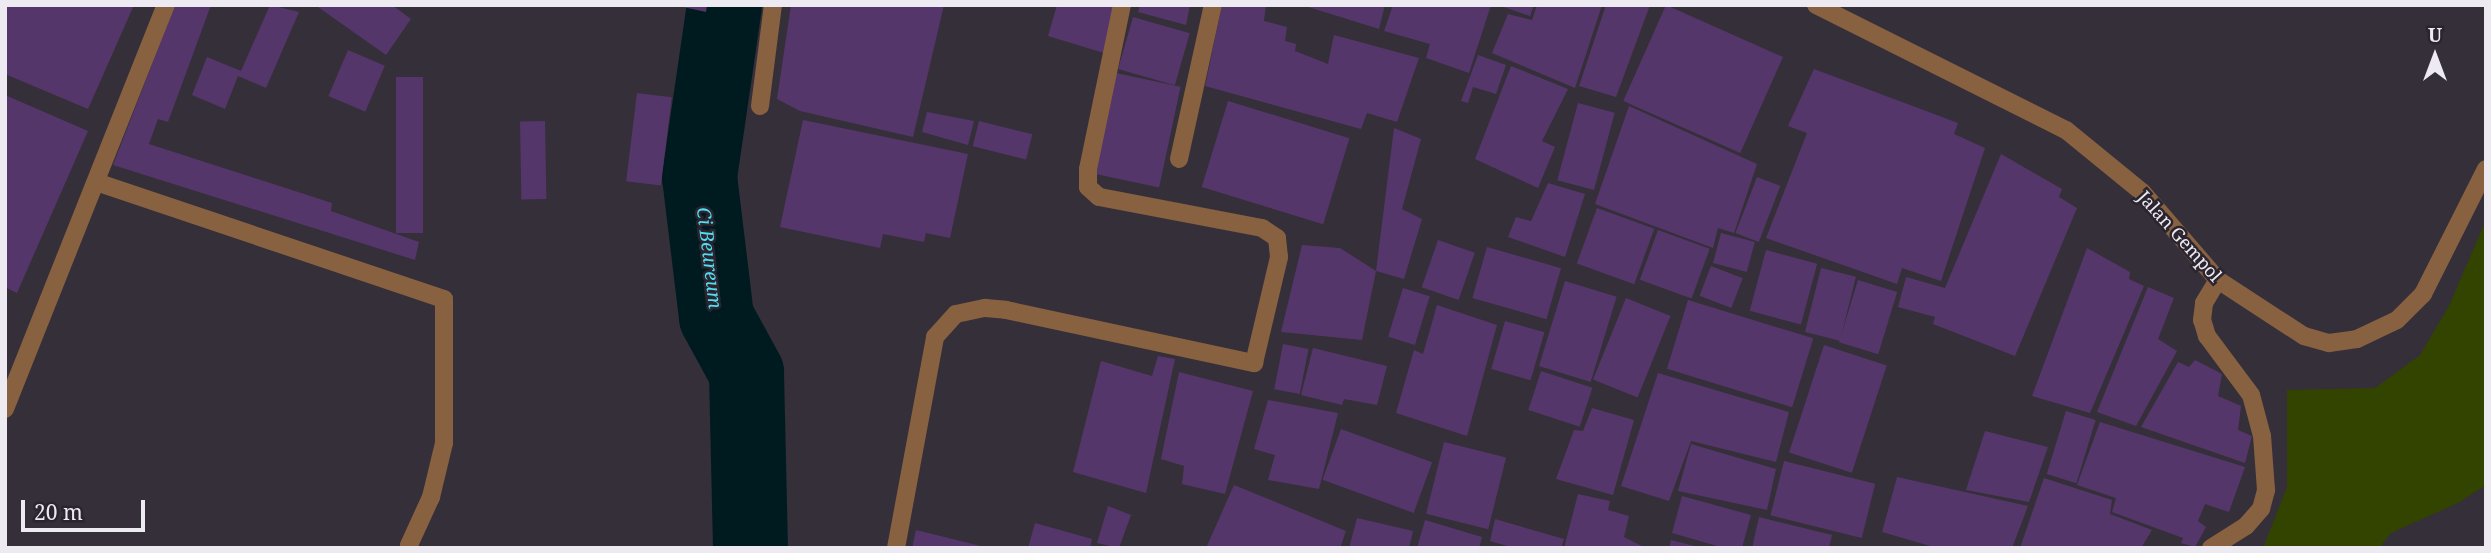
<!DOCTYPE html>
<style>
body{margin:0}
#map{position:relative;width:2491px;height:553px;overflow:hidden;background:#352f39;font-family:"Noto Serif",serif}
div>[style]{position:absolute}
.green>*{inset:0;background:#334300}
.river>*{height:75px;margin:-37.5px;padding:0 37.5px;transform-origin:37.5px;border-radius:37.5px;background:#001b20}
.building>*{inset:0;background:#55366a;transform-origin:0 0}
.minor>*{height:18px;margin:-9px;padding:0 9px;transform-origin:9px;border-radius:9px;background:#876140}
span{translate:-50% -50%;white-space:nowrap;text-align:center;line-height:1.15;-webkit-text-stroke:5px #2b252f;paint-order:stroke}
.street-label{font-size:18px;color:#eeeaf1}
.water-label{font-size:19px;color:#51def3;font-style:italic}
.frame{position:absolute;inset:0;border:7px solid #eeeaf1;pointer-events:none}
.north{position:absolute;left:2400px;top:21px;width:70px;height:70px;-webkit-text-stroke:5px #2b252f;paint-order:stroke;rotate:0deg;font-size:19px;font-weight:700;line-height:28px;text-align:center;color:#eeeaf1}
.north::after{content:'';display:block;margin:auto;width:24px;height:32px;background:#eeeaf1;clip-path:polygon(50% 0,100% 100%,50% 72%,0 100%)}
.scale{position:absolute;left:21px;top:500px;width:124px;height:32px;box-sizing:border-box;border:4px solid #eeeaf1;border-top:0;padding-left:9px;font-size:21px;line-height:24px;white-space:nowrap;color:#eeeaf1;-webkit-text-stroke:5px #2b252f;paint-order:stroke}
</style>
<div id="map">
<div class="green">
<i style="clip-path:polygon(2486px 220px,2486px 485px,2458px 503px,2391px 533px,2379px 548px,2263px 548px,2287px 487px,2287px 390px,2375px 388px,2420px 355px,2449px 306px)"></i>
</div>
<div class="river">
<i style="left:724px;top:5px;width:173px;rotate:98.3deg"></i>
<i style="left:699px;top:176px;width:142px;rotate:83.1deg"></i>
<i style="left:716px;top:317px;width:63px;rotate:61.4deg"></i>
<i style="left:746px;top:372px;width:176px;rotate:88.7deg"></i>
</div>
<div class="building">
<i style="clip-path:polygon(5px 5px,134px 5px,88px 109px,5px 74px)"></i>
<i style="clip-path:polygon(175px 5px,211px 5px,168px 122px,158px 119px,149px 144px,332px 203px,331px 211px,419px 242px,415px 260px,113px 165px)"></i>
<i style="clip-path:polygon(270px 5px,299px 12px,266px 88px,238px 76px,225px 109px,192px 95px,207px 57px,241px 71px)"></i>
<i style="clip-path:polygon(315px 5px,392px 5px,411px 19px,386px 55px)"></i>
<i style="clip-path:polygon(674px 5px,707px 5px,706px 12px)"></i>
<i style="clip-path:polygon(791px 5px,944px 5px,913px 137px,800px 111px,777px 99px)"></i>
<i style="clip-path:polygon(1057px 5px,1116px 5px,1104px 53px,1048px 36px)"></i>
<i style="clip-path:polygon(1140px 5px,1190px 5px,1186px 25px,1138px 12px)"></i>
<i style="clip-path:polygon(1222px 5px,1266px 5px,1264px 21px,1287px 27px,1285px 41px,1296px 44px,1295px 51px,1328px 64px,1334px 35px,1419px 58px,1397px 122px,1367px 113px,1361px 129px,1205px 86px)"></i>
<i style="clip-path:polygon(1302px 5px,1385px 5px,1379px 29px)"></i>
<i style="clip-path:polygon(1393px 5px,1491px 5px,1469px 73px,1426px 58px,1430px 44px,1384px 31px)"></i>
<i style="clip-path:polygon(1498px 5px,1534px 5px,1530px 16px)"></i>
<i style="clip-path:polygon(1537px 5px,1602px 5px,1575px 88px,1492px 53px,1508px 14px,1532px 20px)"></i>
<i style="clip-path:polygon(1606px 5px,1650px 5px,1616px 97px,1579px 86px)"></i>
<i style="left:1666px;top:5px;width:128px;height:105px;rotate:24deg"></i>
<i style="left:1133px;top:17px;width:59px;height:54px;rotate:16deg"></i>
<i style="left:348px;top:50px;width:40px;height:50px;rotate:23deg"></i>
<i style="clip-path:polygon(1478px 55px,1506px 65px,1496px 94px,1473px 87px,1468px 103px,1461px 101px)"></i>
<i style="clip-path:polygon(1511px 66px,1568px 89px,1542px 141px,1555px 147px,1538px 188px,1475px 159px)"></i>
<i style="clip-path:polygon(1814px 69px,1958px 123px,1954px 134px,1985px 148px,1941px 281px,1902px 268px,1897px 284px,1766px 238px,1807px 133px,1788px 126px)"></i>
<i style="left:1116px;top:73px;width:66px;height:103px;rotate:12deg"></i>
<i style="left:396px;top:77px;width:27px;height:156px"></i>
<i style="left:637px;top:93px;width:35px;height:89px;rotate:7deg"></i>
<i style="clip-path:polygon(5px 95px,88px 131px,17px 293px,5px 287px)"></i>
<i style="left:1228px;top:101px;width:127px;height:90px;rotate:17deg"></i>
<i style="left:1578px;top:103px;width:38px;height:80px;rotate:15deg"></i>
<i style="clip-path:polygon(1629px 106px,1757px 164px,1734px 233px,1718px 228px,1713px 248px,1595px 204px)"></i>
<i style="clip-path:polygon(927px 112px,974px 121px,968px 145px,922px 132px)"></i>
<i style="clip-path:polygon(803px 120px,968px 154px,950px 238px,926px 233px,924px 242px,883px 234px,880px 248px,780px 227px)"></i>
<i style="left:545px;top:121px;width:78px;height:25px;rotate:89deg"></i>
<i style="left:979px;top:121px;width:55px;height:26px;rotate:14deg"></i>
<i style="clip-path:polygon(1394px 128px,1421px 139px,1402px 209px,1422px 219px,1404px 279px,1376px 271px)"></i>
<i style="clip-path:polygon(2001px 154px,2062px 189px,2059px 197px,2077px 208px,2015px 356px,1933px 324px,1935px 317px,1898px 307px,1906px 277px,1945px 288px)"></i>
<i style="left:1757px;top:177px;width:25px;height:60px;rotate:21deg"></i>
<i style="clip-path:polygon(1548px 183px,1585px 194px,1565px 257px,1508px 237px,1516px 217px,1531px 221px)"></i>
<i style="left:1597px;top:208px;width:61px;height:59px;rotate:20deg"></i>
<i style="left:1658px;top:230px;width:55px;height:53px;rotate:20deg"></i>
<i style="left:1721px;top:233px;width:35px;height:31px;rotate:15deg"></i>
<i style="left:1438px;top:240px;width:39px;height:50px;rotate:19deg"></i>
<i style="clip-path:polygon(1302px 245px,1340px 248px,1376px 271px,1362px 340px,1281px 332px)"></i>
<i style="left:1487px;top:247px;width:77px;height:53px;rotate:16deg"></i>
<i style="clip-path:polygon(2087px 248px,2130px 272px,2129px 279px,2144px 286px,2090px 413px,2032px 396px)"></i>
<i style="left:1766px;top:250px;width:53px;height:63px;rotate:15deg"></i>
<i style="left:1711px;top:266px;width:34px;height:32px;rotate:21deg"></i>
<i style="left:1821px;top:268px;width:36px;height:66px;rotate:14deg"></i>
<i style="left:1858px;top:280px;width:41px;height:65px;rotate:17deg"></i>
<i style="left:1565px;top:281px;width:54px;height:89px;rotate:17deg"></i>
<i style="clip-path:polygon(2148px 287px,2174px 298px,2158px 339px,2177px 351px,2136px 426px,2097px 412px)"></i>
<i style="left:1403px;top:288px;width:28px;height:51px;rotate:17deg"></i>
<i style="left:1626px;top:298px;width:48px;height:88px;rotate:22deg"></i>
<i style="left:1688px;top:300px;width:131px;height:72px;rotate:17deg"></i>
<i style="clip-path:polygon(1437px 305px,1497px 325px,1467px 436px,1396px 413px,1414px 350px,1423px 354px)"></i>
<i style="left:1505px;top:321px;width:41px;height:50px;rotate:16deg"></i>
<i style="left:1283px;top:344px;width:26px;height:46px;rotate:11deg"></i>
<i style="left:1824px;top:345px;width:66px;height:113px;rotate:18deg"></i>
<i style="clip-path:polygon(1313px 348px,1387px 366px,1377px 405px,1344px 399px,1342px 405px,1301px 395px)"></i>
<i style="clip-path:polygon(1158px 356px,1175px 359px,1146px 493px,1073px 472px,1101px 361px,1152px 376px)"></i>
<i style="clip-path:polygon(2195px 360px,2222px 374px,2218px 396px,2241px 406px,2238px 430px,2252px 436px,2245px 463px,2141px 427px,2178px 362px,2189px 367px)"></i>
<i style="left:1541px;top:371px;width:54px;height:41px;rotate:18deg"></i>
<i style="clip-path:polygon(1179px 372px,1253px 391px,1225px 494px,1182px 484px,1184px 466px,1161px 459px)"></i>
<i style="clip-path:polygon(1658px 373px,1789px 412px,1776px 462px,1691px 441px,1669px 501px,1621px 486px)"></i>
<i style="clip-path:polygon(1268px 400px,1338px 413px,1319px 489px,1268px 480px,1275px 455px,1254px 449px)"></i>
<i style="clip-path:polygon(1592px 408px,1634px 420px,1613px 495px,1556px 479px,1574px 430px,1583px 431px)"></i>
<i style="left:2066px;top:411px;width:31px;height:66px;rotate:17deg"></i>
<i style="clip-path:polygon(2100px 422px,2245px 467px,2229px 512px,2205px 504px,2198px 521px,2206px 527px,2195px 547px,2181px 543px,2183px 538px,2112px 512px,2116px 498px,2077px 485px)"></i>
<i style="left:1341px;top:429px;width:97px;height:54px;rotate:20deg"></i>
<i style="clip-path:polygon(1985px 431px,2048px 447px,2029px 502px,1966px 490px)"></i>
<i style="left:1444px;top:442px;width:64px;height:74px;rotate:14deg"></i>
<i style="clip-path:polygon(1691px 444px,1776px 469px,1767px 510px,1678px 491px)"></i>
<i style="left:1784px;top:461px;width:94px;height:56px;rotate:14deg"></i>
<i style="clip-path:polygon(1897px 477px,2028px 506px,2012px 548px,1937px 548px,1882px 532px)"></i>
<i style="clip-path:polygon(2044px 478px,2112px 500px,2110px 514px,2152px 530px,2141px 548px,2020px 548px)"></i>
<i style="clip-path:polygon(1234px 485px,1346px 531px,1340px 548px,1206px 548px)"></i>
<i style="clip-path:polygon(1578px 494px,1610px 501px,1608px 510px,1629px 516px,1624px 537px,1646px 548px,1564px 548px)"></i>
<i style="clip-path:polygon(1682px 496px,1751px 515px,1742px 548px,1724px 548px,1672px 533px)"></i>
<i style="clip-path:polygon(1108px 506px,1131px 515px,1119px 548px,1097px 543px)"></i>
<i style="clip-path:polygon(1759px 517px,1832px 535px,1829px 548px,1752px 548px)"></i>
<i style="clip-path:polygon(1357px 518px,1413px 531px,1409px 548px,1349px 548px)"></i>
<i style="clip-path:polygon(1495px 519px,1564px 539px,1561px 548px,1514px 548px,1490px 541px)"></i>
<i style="clip-path:polygon(1425px 520px,1482px 537px,1479px 548px,1417px 548px)"></i>
<i style="clip-path:polygon(1035px 523px,1092px 539px,1090px 548px,1028px 548px)"></i>
<i style="clip-path:polygon(916px 530px,985px 547px,985px 548px,912px 548px)"></i>
<i style="clip-path:polygon(1671px 540px,1699px 547px,1699px 548px,1669px 548px)"></i>
</div>
<div class="minor">
<i style="left:1816px;top:5px;width:280px;rotate:26.6deg"></i>
<i style="left:2066px;top:130px;width:98px;rotate:39.2deg"></i>
<i style="left:2142px;top:192px;width:116px;rotate:49.2deg"></i>
<i style="left:2218px;top:280px;width:103px;rotate:33.1deg"></i>
<i style="left:2304px;top:336px;width:26px;rotate:16deg"></i>
<i style="left:2329px;top:343px;width:28px;rotate:-8deg"></i>
<i style="left:2357px;top:339px;width:44px;rotate:-25.4deg"></i>
<i style="left:2397px;top:320px;width:37px;rotate:-45deg"></i>
<i style="left:2423px;top:294px;width:140px;rotate:-63.3deg"></i>
<i style="left:760px;top:106px;width:102px;rotate:-82.7deg"></i>
<i style="left:1179px;top:159px;width:158px;rotate:-77.6deg"></i>
<i style="left:99px;top:183px;width:364px;rotate:18.6deg"></i>
<i style="left:444px;top:299px;width:144px;rotate:90deg"></i>
<i style="left:444px;top:443px;width:56px;rotate:103.5deg"></i>
<i style="left:431px;top:497px;width:53px;rotate:114.6deg"></i>
<i style="left:5px;top:409px;width:435px;rotate:-68.3deg"></i>
<i style="left:896px;top:548px;width:215px;rotate:-79.5deg"></i>
<i style="left:935px;top:337px;width:31px;rotate:-48deg"></i>
<i style="left:956px;top:314px;width:30px;rotate:-12deg"></i>
<i style="left:985px;top:308px;width:21px;rotate:5deg"></i>
<i style="left:1006px;top:310px;width:254px;rotate:12.1deg"></i>
<i style="left:1254px;top:363px;width:109px;rotate:-76.7deg"></i>
<i style="left:1279px;top:257px;width:19px;rotate:-96deg"></i>
<i style="left:1277px;top:238px;width:18px;rotate:-146deg"></i>
<i style="left:1262px;top:228px;width:166px;rotate:-169.2deg"></i>
<i style="left:1099px;top:197px;width:15px;rotate:-138deg"></i>
<i style="left:1088px;top:187px;width:18px;rotate:-90deg"></i>
<i style="left:1088px;top:169px;width:167px;rotate:-78.3deg"></i>
<i style="left:2211px;top:548px;width:41px;rotate:-32.2deg"></i>
<i style="left:2246px;top:526px;width:23px;rotate:-49deg"></i>
<i style="left:2261px;top:509px;width:20px;rotate:-75deg"></i>
<i style="left:2266px;top:490px;width:54px;rotate:-94.2deg"></i>
<i style="left:2262px;top:436px;width:42px;rotate:-105deg"></i>
<i style="left:2251px;top:395px;width:74px;rotate:-126.7deg"></i>
<i style="left:2207px;top:336px;width:17px;rotate:-107deg"></i>
<i style="left:2202px;top:320px;width:17px;rotate:-83deg"></i>
<i style="left:2204px;top:303px;width:27px;rotate:-59deg"></i>
</div>
<div class="street-label">
<span style="left:2180px;top:236px;rotate:48deg">Jalan Gempol</span>
</div>
<div class="water-label">
<span style="left:709px;top:258px;rotate:83deg">Ci Beureum</span>
</div>
<div class="frame"></div>
<div class="north">U</div>
<div class="scale">20 m</div>
</div>
